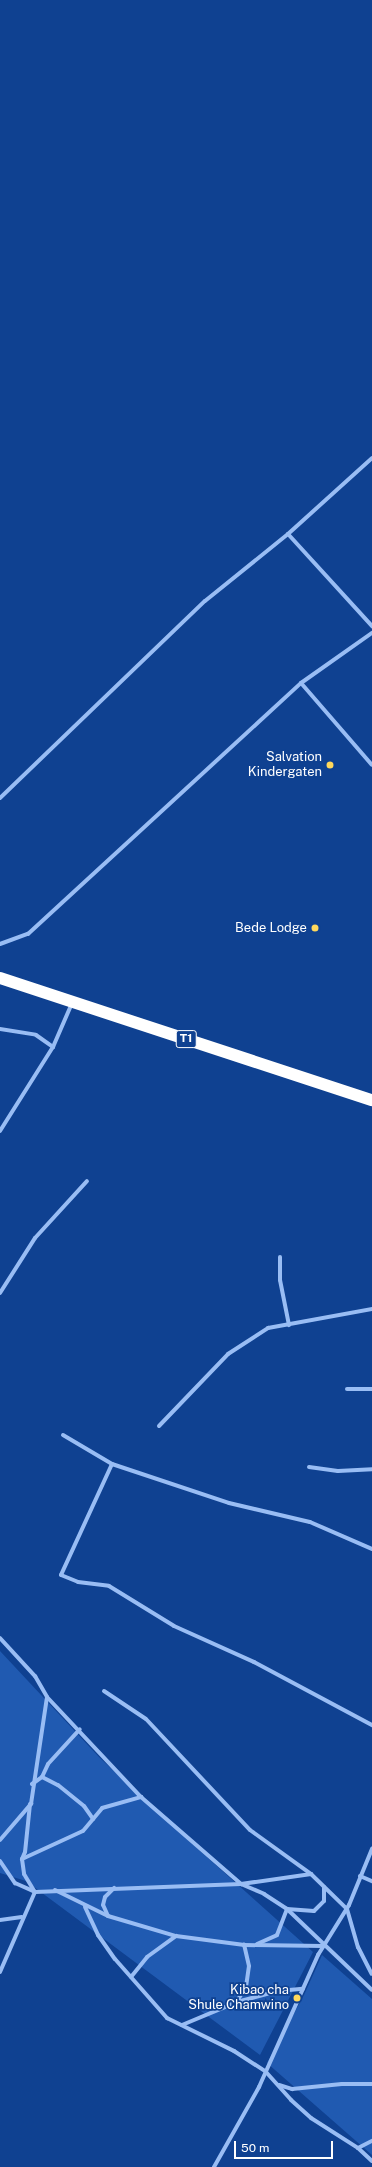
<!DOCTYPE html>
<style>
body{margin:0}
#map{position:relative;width:372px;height:2167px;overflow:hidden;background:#0f4191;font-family:"Public Sans",sans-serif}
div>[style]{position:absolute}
.green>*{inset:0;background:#205ab1}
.street>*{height:4px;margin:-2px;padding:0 2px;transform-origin:2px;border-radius:2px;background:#99bdf4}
.highway>*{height:12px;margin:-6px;padding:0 6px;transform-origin:6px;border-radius:6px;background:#fff}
.dots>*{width:11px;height:11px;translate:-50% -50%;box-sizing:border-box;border:2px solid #0f4191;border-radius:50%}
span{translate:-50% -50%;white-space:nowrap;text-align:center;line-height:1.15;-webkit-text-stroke:3.5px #0f4191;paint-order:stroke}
.shield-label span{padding:1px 3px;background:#0f4191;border:1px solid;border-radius:3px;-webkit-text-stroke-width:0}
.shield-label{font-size:12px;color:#fff;font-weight:700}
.poi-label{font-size:13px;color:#fff}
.right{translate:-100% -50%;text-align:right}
.scale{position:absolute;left:234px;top:2141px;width:99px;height:18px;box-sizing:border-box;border:2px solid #fff;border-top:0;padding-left:5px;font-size:12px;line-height:14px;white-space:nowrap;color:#fff;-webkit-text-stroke:3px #0f4191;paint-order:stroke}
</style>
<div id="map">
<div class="green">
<i style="clip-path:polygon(0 1651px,99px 1757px,160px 1815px,313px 1952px,260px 2055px,26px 1881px,0 1873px)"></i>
<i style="clip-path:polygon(322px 1955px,372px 1999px,372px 2155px,267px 2063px,304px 1995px)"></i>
</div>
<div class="street">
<i style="left:288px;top:534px;width:125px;rotate:47.6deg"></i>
<i style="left:301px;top:683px;width:108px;rotate:49.1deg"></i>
<i style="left:0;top:798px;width:284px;rotate:-43.9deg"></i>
<i style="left:205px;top:601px;width:107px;rotate:-38.9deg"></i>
<i style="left:288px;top:534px;width:113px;rotate:-42.1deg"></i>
<i style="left:0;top:944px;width:30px;rotate:-20deg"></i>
<i style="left:28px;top:934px;width:371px;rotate:-42.6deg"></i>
<i style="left:301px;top:683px;width:87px;rotate:-35.2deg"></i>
<i style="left:0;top:1029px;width:36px;rotate:9deg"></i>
<i style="left:36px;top:1035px;width:21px;rotate:35deg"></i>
<i style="left:0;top:1131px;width:99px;rotate:-57.8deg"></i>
<i style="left:53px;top:1047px;width:48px;rotate:-66.6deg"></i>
<i style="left:280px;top:1257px;width:23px;rotate:90deg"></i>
<i style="left:280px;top:1280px;width:46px;rotate:78.7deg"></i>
<i style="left:0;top:1293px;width:65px;rotate:-57.5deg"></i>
<i style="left:35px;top:1238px;width:77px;rotate:-47.6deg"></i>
<i style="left:347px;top:1389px;width:25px"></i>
<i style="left:159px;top:1426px;width:100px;rotate:-46.2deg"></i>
<i style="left:228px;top:1354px;width:48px;rotate:-33deg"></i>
<i style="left:268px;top:1328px;width:106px;rotate:-10.4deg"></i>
<i style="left:63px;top:1435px;width:57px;rotate:30.6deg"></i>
<i style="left:112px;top:1464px;width:123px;rotate:18.4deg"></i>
<i style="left:229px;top:1503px;width:83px;rotate:13.2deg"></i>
<i style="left:310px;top:1522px;width:68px;rotate:23.5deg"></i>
<i style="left:112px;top:1464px;width:122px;rotate:114.7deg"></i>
<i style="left:61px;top:1575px;width:18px;rotate:22deg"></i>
<i style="left:78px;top:1582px;width:31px;rotate:7deg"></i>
<i style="left:109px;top:1586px;width:76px;rotate:31.6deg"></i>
<i style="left:174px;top:1626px;width:88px;rotate:24.2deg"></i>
<i style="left:254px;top:1662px;width:134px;rotate:28.1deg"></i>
<i style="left:309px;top:1467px;width:29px;rotate:8deg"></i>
<i style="left:338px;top:1471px;width:34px;rotate:-3deg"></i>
<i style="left:0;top:1638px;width:52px;rotate:47.4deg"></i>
<i style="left:35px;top:1676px;width:24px;rotate:60deg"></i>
<i style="left:47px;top:1697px;width:137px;rotate:46.8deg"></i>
<i style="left:141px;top:1797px;width:133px;rotate:41deg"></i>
<i style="left:241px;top:1884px;width:25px;rotate:23deg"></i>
<i style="left:264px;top:1894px;width:27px;rotate:33deg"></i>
<i style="left:287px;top:1909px;width:117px;rotate:43.6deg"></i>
<i style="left:104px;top:1691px;width:50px;rotate:33.7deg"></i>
<i style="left:146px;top:1719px;width:152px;rotate:46.9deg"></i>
<i style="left:250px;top:1830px;width:75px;rotate:35.8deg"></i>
<i style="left:311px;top:1874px;width:50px;rotate:44.2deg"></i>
<i style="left:347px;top:1909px;width:40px;rotate:74deg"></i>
<i style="left:358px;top:1947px;width:30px;rotate:63deg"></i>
<i style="left:42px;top:1777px;width:18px;rotate:27deg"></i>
<i style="left:58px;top:1785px;width:33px;rotate:39deg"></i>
<i style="left:84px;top:1806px;width:16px;rotate:55deg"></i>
<i style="left:32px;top:1784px;width:12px;rotate:-35deg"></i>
<i style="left:42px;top:1777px;width:14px;rotate:-65deg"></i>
<i style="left:48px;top:1764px;width:47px;rotate:-47.6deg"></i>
<i style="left:30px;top:1804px;width:48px;rotate:95.9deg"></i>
<i style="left:25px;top:1852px;width:8px;rotate:113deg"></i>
<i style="left:22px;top:1859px;width:15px;rotate:82deg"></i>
<i style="left:24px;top:1874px;width:21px;rotate:59deg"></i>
<i style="left:0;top:1840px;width:48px;rotate:-49.3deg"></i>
<i style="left:31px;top:1804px;width:108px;rotate:-81.5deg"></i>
<i style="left:22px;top:1859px;width:67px;rotate:-24.7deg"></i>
<i style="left:83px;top:1831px;width:30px;rotate:-50deg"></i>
<i style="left:102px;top:1808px;width:41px;rotate:-15.8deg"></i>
<i style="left:0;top:1861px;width:27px;rotate:56deg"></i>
<i style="left:15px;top:1883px;width:22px;rotate:24deg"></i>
<i style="left:35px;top:1892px;width:206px;rotate:-2.2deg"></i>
<i style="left:241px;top:1884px;width:71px;rotate:-8.1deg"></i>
<i style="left:360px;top:1876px;width:13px;rotate:23deg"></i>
<i style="left:55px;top:1890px;width:59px;rotate:26.1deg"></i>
<i style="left:108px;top:1916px;width:71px;rotate:16.4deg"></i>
<i style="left:176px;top:1936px;width:69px;rotate:7.5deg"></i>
<i style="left:244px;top:1945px;width:79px;rotate:0.7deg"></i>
<i style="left:85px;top:1907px;width:31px;rotate:65deg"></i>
<i style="left:98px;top:1935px;width:29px;rotate:55deg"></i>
<i style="left:115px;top:1959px;width:79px;rotate:48.6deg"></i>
<i style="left:167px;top:2018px;width:75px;rotate:26.2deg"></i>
<i style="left:234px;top:2051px;width:38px;rotate:33deg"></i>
<i style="left:266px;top:2072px;width:38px;rotate:48deg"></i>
<i style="left:291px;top:2100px;width:27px;rotate:42deg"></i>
<i style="left:311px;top:2118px;width:56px;rotate:32.6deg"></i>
<i style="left:358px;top:2148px;width:19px;rotate:43deg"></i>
<i style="left:108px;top:1916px;width:12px;rotate:-114deg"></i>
<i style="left:103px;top:1905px;width:8px;rotate:-76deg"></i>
<i style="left:105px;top:1897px;width:13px;rotate:-45deg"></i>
<i style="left:0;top:1920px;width:22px;rotate:-8deg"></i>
<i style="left:257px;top:1944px;width:22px;rotate:-24deg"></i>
<i style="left:277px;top:1935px;width:28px;rotate:-69deg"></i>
<i style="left:287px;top:1909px;width:27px;rotate:4deg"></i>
<i style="left:314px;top:1911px;width:14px;rotate:-45deg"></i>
<i style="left:324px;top:1901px;width:14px;rotate:-90deg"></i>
<i style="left:0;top:1972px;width:87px;rotate:-66.4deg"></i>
<i style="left:131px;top:1977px;width:26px;rotate:-51deg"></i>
<i style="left:147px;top:1957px;width:36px;rotate:-36deg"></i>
<i style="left:237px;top:2001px;width:17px;rotate:-57deg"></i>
<i style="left:246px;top:1987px;width:21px;rotate:-82deg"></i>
<i style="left:249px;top:1966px;width:22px;rotate:-103deg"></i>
<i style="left:182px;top:2025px;width:60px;rotate:-22.7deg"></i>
<i style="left:237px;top:2002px;width:42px;rotate:-15deg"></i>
<i style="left:278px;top:1991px;width:25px;rotate:-5deg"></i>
<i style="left:279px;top:2085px;width:14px;rotate:17deg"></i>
<i style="left:292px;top:2089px;width:50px;rotate:-5.7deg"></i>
<i style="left:342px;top:2084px;width:30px"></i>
<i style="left:358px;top:2148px;width:16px;rotate:-27deg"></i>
<i style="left:214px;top:2167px;width:92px;rotate:-60.6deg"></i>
<i style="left:259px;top:2087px;width:145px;rotate:-65.9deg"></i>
<i style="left:318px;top:1955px;width:59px;rotate:-58.2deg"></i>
<i style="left:349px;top:1905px;width:61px;rotate:-67.7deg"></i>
</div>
<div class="highway">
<i style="left:0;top:978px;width:391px;rotate:18.2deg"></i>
</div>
<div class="dots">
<i style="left:330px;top:765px;background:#ffd85c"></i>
<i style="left:315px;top:928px;background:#ffd85c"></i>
<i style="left:297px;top:1998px;background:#ffd85c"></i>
</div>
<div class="shield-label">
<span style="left:186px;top:1039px">T1</span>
</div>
<div class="poi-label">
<span class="right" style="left:322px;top:765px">Salvation<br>Kindergaten</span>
<span class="right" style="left:307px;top:928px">Bede Lodge</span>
<span class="right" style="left:289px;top:1998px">Kibao cha<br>Shule Chamwino</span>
</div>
<div class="scale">50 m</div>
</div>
